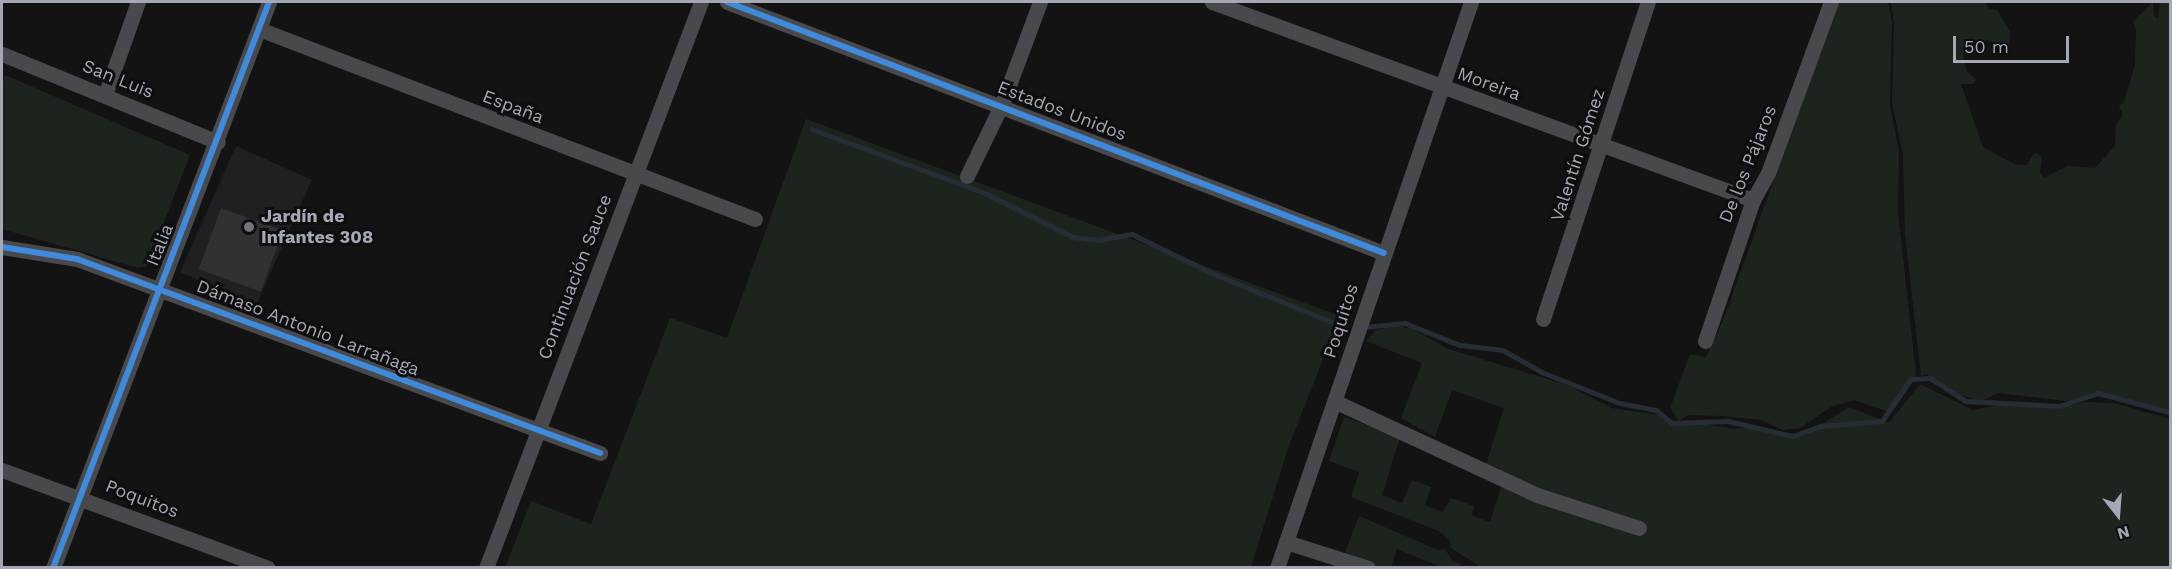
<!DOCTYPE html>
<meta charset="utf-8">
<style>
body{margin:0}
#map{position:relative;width:2172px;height:569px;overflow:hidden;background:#131314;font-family:"Work Sans",sans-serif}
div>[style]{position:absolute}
.built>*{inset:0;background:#202022;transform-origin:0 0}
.green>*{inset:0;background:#1d241e}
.stream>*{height:4.5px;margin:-2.25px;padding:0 2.25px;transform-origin:2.25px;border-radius:2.25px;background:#272d35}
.building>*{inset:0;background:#313133;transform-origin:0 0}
.minor>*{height:15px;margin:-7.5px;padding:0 7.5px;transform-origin:7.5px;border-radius:7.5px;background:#48494c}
.cycleway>*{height:6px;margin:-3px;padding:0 3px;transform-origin:3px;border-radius:3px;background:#408adc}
.dots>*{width:16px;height:16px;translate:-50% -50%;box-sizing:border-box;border:3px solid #0e0e0f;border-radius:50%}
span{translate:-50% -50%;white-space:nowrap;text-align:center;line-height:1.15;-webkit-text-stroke:6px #0e0e0f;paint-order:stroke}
.street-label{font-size:18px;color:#a4a8b5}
.poi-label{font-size:18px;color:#a4a8b5;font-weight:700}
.left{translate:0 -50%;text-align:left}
.frame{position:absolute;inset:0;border:3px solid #a4a8b5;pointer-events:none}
.north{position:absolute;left:2088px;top:485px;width:60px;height:60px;-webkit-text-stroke:4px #0e0e0f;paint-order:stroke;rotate:163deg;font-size:16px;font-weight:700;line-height:24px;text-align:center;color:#a4a8b5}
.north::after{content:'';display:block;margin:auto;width:21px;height:27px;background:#a4a8b5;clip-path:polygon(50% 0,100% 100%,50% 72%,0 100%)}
.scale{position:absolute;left:1953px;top:36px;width:116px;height:27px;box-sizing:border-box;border:3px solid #a4a8b5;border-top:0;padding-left:8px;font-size:18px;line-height:21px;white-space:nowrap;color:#a4a8b5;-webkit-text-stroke:4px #0e0e0f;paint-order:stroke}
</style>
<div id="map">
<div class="built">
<i style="left:236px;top:146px;width:83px;height:138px;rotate:24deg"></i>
</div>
<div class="green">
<i style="clip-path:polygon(1838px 2px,1888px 2px,1892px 22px,1890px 105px,1899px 152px,1898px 211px,1916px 374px,1889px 412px,1854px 400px,1831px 407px,1800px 428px,1782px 430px,1762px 420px,1722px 416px,1688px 415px,1679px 421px,1670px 408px,1690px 354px,1706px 357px,1724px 318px)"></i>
<i style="clip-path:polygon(1891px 2px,1985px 2px,1989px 9px,1997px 10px,2010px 32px,2009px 48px,1987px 40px,1969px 48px,1963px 55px,1967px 72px,1976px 79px,1973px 84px,1961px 84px,1983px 147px,2016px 165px,2027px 165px,2034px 153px,2042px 156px,2040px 173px,2044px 178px,2067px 166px,2095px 168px,2115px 146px,2116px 126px,2123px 114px,2119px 106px,2124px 102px,2135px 65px,2136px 30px,2133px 22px,2153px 2px,2154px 16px,2158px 19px,2160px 2px,2170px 2px,2170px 411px,2100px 393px,2066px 401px,1998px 393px,1980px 402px,1943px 388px,1927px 374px,1921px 376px,1905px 234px,1903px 155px,1892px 103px,1894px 22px)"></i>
<i style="clip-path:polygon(5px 75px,190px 155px,147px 266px,138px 268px,2px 229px,2px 84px)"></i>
<i style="clip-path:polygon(806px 119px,1340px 316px,1288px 448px,1251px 567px,505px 568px,531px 501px,591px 524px,670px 318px,727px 338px)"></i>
<i style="clip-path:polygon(1396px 326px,1413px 329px,1448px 349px,1567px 385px,1612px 408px,1664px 416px,1678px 426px,1687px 421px,1734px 429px,1760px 426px,1784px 436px,1805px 435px,1849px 407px,1889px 423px,1920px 384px,1973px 410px,1998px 405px,2062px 407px,2086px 402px,2114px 403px,2170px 419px,2170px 567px,1481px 567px,1451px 548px,1450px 541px,1439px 531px,1351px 497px,1359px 472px,1329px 461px,1344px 417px,1400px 437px,1382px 495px,1402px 503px,1412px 480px,1431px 487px,1425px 505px,1443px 512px,1451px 498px,1474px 506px,1472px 516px,1490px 522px,1505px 475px,1499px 468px,1486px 464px,1504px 408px,1452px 390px,1435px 437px,1401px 418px,1422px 363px,1366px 341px,1376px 330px)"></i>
<i style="clip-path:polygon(1359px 516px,1438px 550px,1445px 549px,1453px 562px,1461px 563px,1460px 567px,1441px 567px,1397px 549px,1391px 567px,1377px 567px,1345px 552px)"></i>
</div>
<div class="stream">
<i style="left:812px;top:129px;width:184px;rotate:20.3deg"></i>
<i style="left:985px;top:193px;width:98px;rotate:26.6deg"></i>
<i style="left:1073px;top:237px;width:25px;rotate:7deg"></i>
<i style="left:1098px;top:240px;width:35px;rotate:-10deg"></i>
<i style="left:1132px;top:234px;width:91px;rotate:26deg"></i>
<i style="left:1214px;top:274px;width:127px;rotate:22.1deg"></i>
<i style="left:1364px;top:327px;width:41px;rotate:-5.6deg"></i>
<i style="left:1405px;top:323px;width:59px;rotate:21.8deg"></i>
<i style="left:1460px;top:345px;width:43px;rotate:6.6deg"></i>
<i style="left:1503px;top:350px;width:45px;rotate:29.4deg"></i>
<i style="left:1542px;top:372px;width:84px;rotate:21.7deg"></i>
<i style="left:1620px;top:403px;width:37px;rotate:11deg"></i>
<i style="left:1656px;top:410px;width:21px;rotate:39deg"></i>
<i style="left:1672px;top:423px;width:56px;rotate:-2deg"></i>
<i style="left:1728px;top:421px;width:67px;rotate:13deg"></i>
<i style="left:1793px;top:436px;width:30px;rotate:-20deg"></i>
<i style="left:1821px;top:426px;width:61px;rotate:-4.7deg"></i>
<i style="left:1882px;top:421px;width:51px;rotate:-55.4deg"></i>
<i style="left:1911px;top:379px;width:19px;rotate:-3deg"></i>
<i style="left:1930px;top:378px;width:43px;rotate:32.6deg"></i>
<i style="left:1966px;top:401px;width:94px;rotate:3deg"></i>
<i style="left:2060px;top:406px;width:40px;rotate:-18.9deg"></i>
<i style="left:2098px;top:393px;width:74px;rotate:14.8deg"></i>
</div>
<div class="building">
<i style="left:221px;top:208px;width:66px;height:65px;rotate:20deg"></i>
</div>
<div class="minor">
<i style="left:727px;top:2px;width:703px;rotate:20.91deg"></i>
<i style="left:1212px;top:2px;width:576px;rotate:20.1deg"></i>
<i style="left:259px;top:29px;width:531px;rotate:20.96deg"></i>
<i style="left:2px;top:54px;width:233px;rotate:22.2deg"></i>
<i style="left:105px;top:95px;width:99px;rotate:-70.5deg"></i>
<i style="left:967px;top:176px;width:80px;rotate:-64.1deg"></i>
<i style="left:1002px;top:104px;width:109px;rotate:-69.6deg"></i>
<i style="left:2px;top:247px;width:76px;rotate:9.1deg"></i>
<i style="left:77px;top:259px;width:558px;rotate:20.35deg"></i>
<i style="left:1543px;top:319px;width:334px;rotate:-71.7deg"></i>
<i style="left:1705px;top:341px;width:149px;rotate:-71.2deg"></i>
<i style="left:1753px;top:200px;width:31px;rotate:-61deg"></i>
<i style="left:1768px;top:173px;width:182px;rotate:-69.8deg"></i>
<i style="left:1336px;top:402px;width:221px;rotate:24.8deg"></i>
<i style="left:1537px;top:495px;width:107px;rotate:17.9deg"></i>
<i style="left:2px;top:470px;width:283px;rotate:20.2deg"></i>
<i style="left:1286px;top:542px;width:86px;rotate:17.6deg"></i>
<i style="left:53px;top:568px;width:606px;rotate:-69.11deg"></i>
<i style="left:486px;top:568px;width:605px;rotate:-69.2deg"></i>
<i style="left:1277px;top:568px;width:598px;rotate:-71.08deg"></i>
</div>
<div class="cycleway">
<i style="left:727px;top:2px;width:703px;rotate:20.91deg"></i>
<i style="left:2px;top:247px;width:76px;rotate:9.1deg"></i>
<i style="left:77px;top:259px;width:558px;rotate:20.35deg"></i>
<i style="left:53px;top:568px;width:606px;rotate:-69.11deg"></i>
</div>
<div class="dots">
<i style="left:249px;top:227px;background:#71747d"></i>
</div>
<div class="street-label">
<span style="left:118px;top:79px;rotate:22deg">San Luis</span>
<span style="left:1489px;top:84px;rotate:20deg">Moreira</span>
<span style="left:513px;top:107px;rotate:21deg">España</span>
<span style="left:1062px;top:111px;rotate:21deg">Estados Unidos</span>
<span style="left:1578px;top:155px;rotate:-72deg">Valentín Gómez</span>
<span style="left:1748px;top:164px;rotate:-68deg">De los Pájaros</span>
<span style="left:160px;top:245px;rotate:-68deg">Italia</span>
<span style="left:575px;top:277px;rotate:-69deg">Continuación Sauce</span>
<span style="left:1341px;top:321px;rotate:-72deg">Poquitos</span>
<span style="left:308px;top:328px;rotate:21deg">Dámaso Antonio Larrañaga</span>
<span style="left:142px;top:499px;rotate:21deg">Poquitos</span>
</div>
<div class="poi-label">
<span class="left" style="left:261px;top:227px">Jardín de<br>Infantes 308</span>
</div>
<div class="frame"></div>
<div class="north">N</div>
<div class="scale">50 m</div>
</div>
